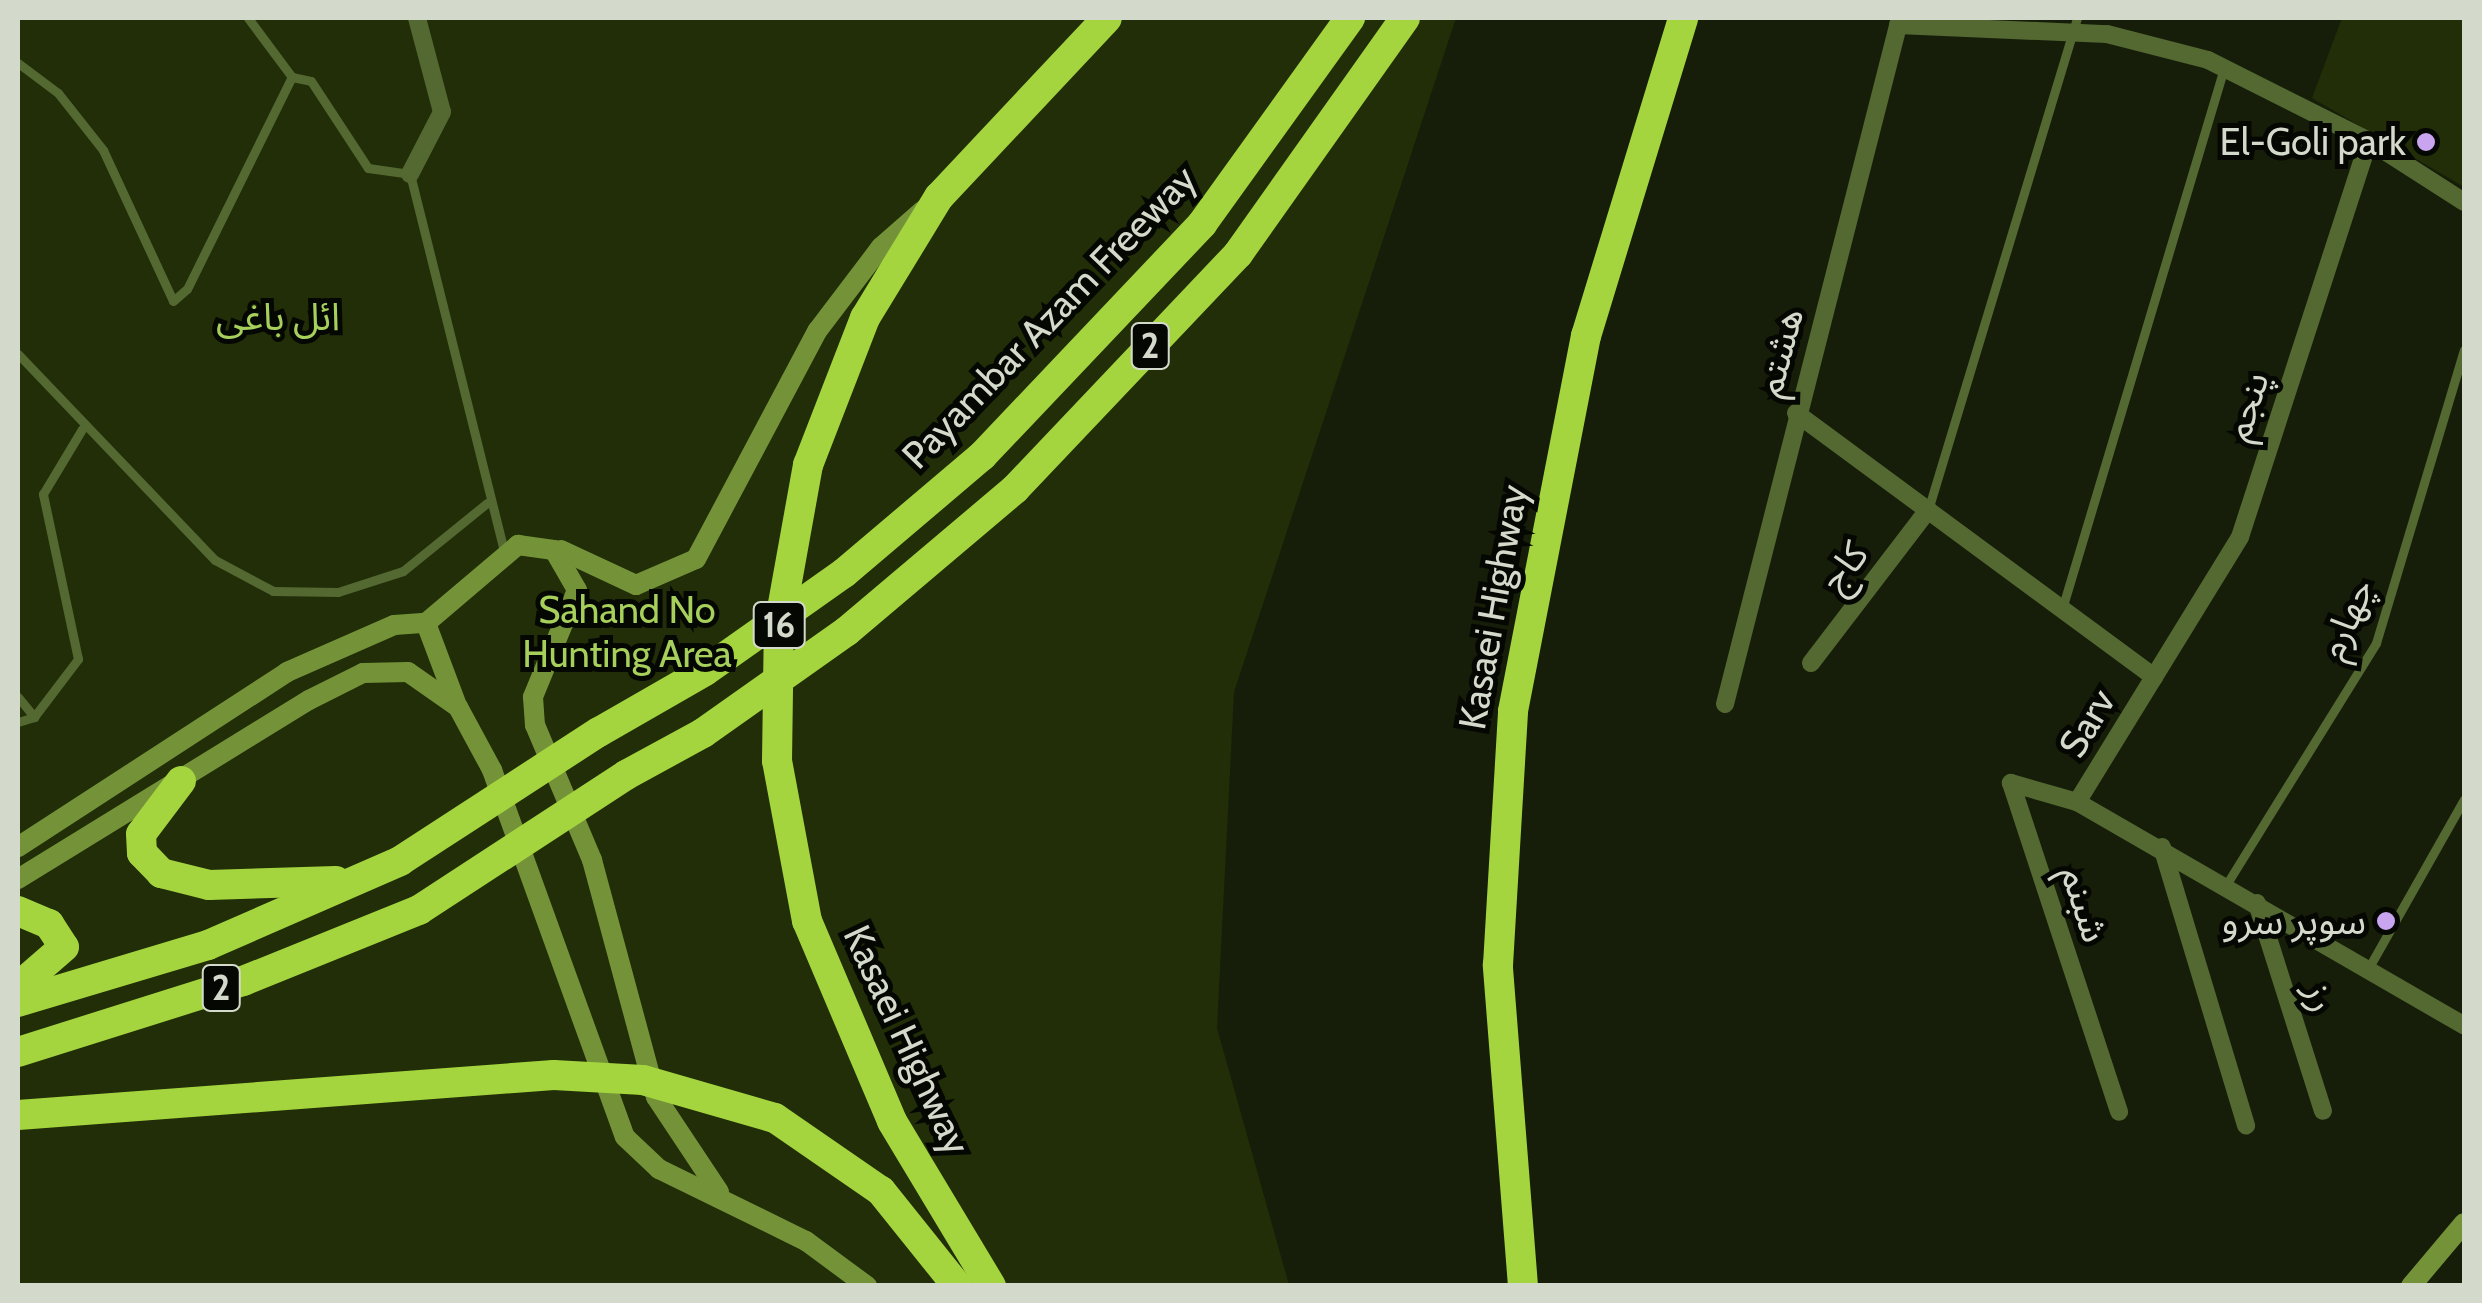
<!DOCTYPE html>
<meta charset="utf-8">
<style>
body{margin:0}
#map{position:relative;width:2482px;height:1303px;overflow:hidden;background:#161e09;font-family:Cabin,"Noto Sans Arabic",sans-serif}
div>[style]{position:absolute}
.green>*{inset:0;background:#212e07}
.lane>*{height:9px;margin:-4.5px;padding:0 4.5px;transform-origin:4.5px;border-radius:4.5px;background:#546832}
.street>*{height:18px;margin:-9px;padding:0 9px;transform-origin:9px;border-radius:9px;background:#546832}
.secondary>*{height:20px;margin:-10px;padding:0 10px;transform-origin:10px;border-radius:10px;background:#749339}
.highway>*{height:30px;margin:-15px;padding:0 15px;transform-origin:15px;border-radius:15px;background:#a4d53e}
.highway-bridge>*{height:30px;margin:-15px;padding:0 15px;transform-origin:15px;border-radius:15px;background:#a4d53e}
.dots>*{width:28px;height:28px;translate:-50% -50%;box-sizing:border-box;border:5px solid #050702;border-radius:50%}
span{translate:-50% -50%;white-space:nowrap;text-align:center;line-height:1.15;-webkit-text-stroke:10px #050702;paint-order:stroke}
.shield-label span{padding:2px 8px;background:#050702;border:2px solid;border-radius:8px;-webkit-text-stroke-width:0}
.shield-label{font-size:35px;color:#d3d9cb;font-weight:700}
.poi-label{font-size:38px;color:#d3d9cb}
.right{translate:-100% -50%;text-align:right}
.park-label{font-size:38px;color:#a6cf5b}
.street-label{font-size:38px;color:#d3d9cb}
.frame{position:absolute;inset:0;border:20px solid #d3d9cb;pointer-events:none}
</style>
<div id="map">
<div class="green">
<i style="clip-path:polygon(18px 18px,1456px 18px,1234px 692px,1217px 1028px,1289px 1285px,18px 1285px)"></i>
<i style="clip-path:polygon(2342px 18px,2464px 18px,2464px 187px,2312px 98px)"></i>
</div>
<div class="lane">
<i style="left:248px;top:18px;width:74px;rotate:53.3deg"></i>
<i style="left:18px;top:63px;width:50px;rotate:36.9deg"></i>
<i style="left:58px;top:93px;width:73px;rotate:51.7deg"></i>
<i style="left:103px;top:150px;width:166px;rotate:65.1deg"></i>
<i style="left:173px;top:301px;width:18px;rotate:-41deg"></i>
<i style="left:187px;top:289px;width:237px;rotate:-63.7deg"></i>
<i style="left:292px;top:77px;width:19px;rotate:12deg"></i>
<i style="left:311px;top:81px;width:104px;rotate:56.8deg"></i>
<i style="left:368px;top:168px;width:42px;rotate:8.1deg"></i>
<i style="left:410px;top:174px;width:392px;rotate:76deg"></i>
<i style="left:18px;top:354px;width:285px;rotate:46.3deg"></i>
<i style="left:215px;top:560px;width:66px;rotate:28.1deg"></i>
<i style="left:273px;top:591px;width:65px;rotate:0.9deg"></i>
<i style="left:338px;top:592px;width:68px;rotate:-17.9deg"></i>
<i style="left:403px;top:571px;width:108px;rotate:-39deg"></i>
<i style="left:1928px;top:510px;width:514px;rotate:-73.15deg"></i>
<i style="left:2062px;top:609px;width:565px;rotate:-73.33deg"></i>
<i style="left:18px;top:697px;width:26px;rotate:51deg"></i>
<i style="left:18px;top:722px;width:17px;rotate:-17deg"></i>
<i style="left:34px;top:717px;width:73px;rotate:-52.8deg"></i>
<i style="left:78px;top:659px;width:169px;rotate:-102deg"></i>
<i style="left:43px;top:494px;width:76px;rotate:-59deg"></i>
<i style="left:2226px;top:885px;width:285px;rotate:-58.2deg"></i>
<i style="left:2376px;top:643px;width:306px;rotate:-73.3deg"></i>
<i style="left:2368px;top:969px;width:195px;rotate:-60.5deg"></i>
</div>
<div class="street">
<i style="left:1898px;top:25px;width:209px;rotate:2.5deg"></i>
<i style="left:2107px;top:34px;width:104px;rotate:14.4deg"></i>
<i style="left:2208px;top:60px;width:180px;rotate:26.7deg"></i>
<i style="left:2369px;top:141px;width:113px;rotate:32.7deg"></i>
<i style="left:410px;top:174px;width:70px;rotate:-62.7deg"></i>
<i style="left:442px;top:112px;width:97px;rotate:-104.9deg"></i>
<i style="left:1796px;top:413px;width:445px;rotate:36.4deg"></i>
<i style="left:2154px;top:677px;width:147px;rotate:121.6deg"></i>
<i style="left:2077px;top:802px;width:447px;rotate:30deg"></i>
<i style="left:1811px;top:663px;width:193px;rotate:-52.6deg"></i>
<i style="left:2154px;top:677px;width:164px;rotate:-58.4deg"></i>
<i style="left:2240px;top:537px;width:416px;rotate:-72deg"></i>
<i style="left:1725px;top:704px;width:708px;rotate:-75.69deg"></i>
<i style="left:2077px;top:802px;width:69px;rotate:-163.9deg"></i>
<i style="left:2011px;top:783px;width:346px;rotate:71.8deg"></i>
<i style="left:2162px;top:847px;width:291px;rotate:73.2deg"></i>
<i style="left:2257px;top:903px;width:218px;rotate:72.4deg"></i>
</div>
<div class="secondary">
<i style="left:561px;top:550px;width:83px;rotate:25deg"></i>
<i style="left:636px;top:585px;width:65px;rotate:-23.4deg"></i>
<i style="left:696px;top:559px;width:259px;rotate:-62deg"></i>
<i style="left:818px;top:330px;width:104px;rotate:-52.8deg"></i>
<i style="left:881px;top:247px;width:55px;rotate:-41.3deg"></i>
<i style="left:456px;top:703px;width:85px;rotate:-110.6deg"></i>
<i style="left:426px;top:623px;width:121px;rotate:-40.3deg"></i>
<i style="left:518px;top:545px;width:36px;rotate:8deg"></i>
<i style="left:554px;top:550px;width:46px;rotate:60.1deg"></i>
<i style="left:577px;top:590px;width:116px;rotate:112.4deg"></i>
<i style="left:533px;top:697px;width:28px;rotate:86deg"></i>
<i style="left:535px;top:725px;width:147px;rotate:67.1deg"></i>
<i style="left:592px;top:860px;width:245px;rotate:74.9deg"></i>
<i style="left:656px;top:1097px;width:114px;rotate:56.4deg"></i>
<i style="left:18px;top:847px;width:321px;rotate:-33deg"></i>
<i style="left:287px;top:672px;width:117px;rotate:-23.7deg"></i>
<i style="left:394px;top:625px;width:32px;rotate:-4deg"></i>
<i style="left:18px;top:879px;width:342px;rotate:-31.6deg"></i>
<i style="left:309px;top:700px;width:60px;rotate:-26.6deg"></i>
<i style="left:363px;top:673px;width:45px;rotate:-1.3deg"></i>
<i style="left:408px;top:672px;width:61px;rotate:35deg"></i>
<i style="left:458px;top:707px;width:72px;rotate:61.6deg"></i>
<i style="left:492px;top:770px;width:390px;rotate:70.1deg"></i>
<i style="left:625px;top:1137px;width:47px;rotate:43.3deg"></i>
<i style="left:659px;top:1169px;width:164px;rotate:26.1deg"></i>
<i style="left:806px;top:1241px;width:76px;rotate:36.4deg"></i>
<i style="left:2411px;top:1286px;width:82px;rotate:-49.9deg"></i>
</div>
<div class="highway">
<i style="left:844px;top:573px;width:181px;rotate:-40.3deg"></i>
<i style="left:982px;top:456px;width:320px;rotate:-46.5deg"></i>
<i style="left:1202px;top:224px;width:254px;rotate:-54.3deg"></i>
<i style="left:847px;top:631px;width:220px;rotate:-40.2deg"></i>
<i style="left:1015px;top:489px;width:324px;rotate:-46.5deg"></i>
<i style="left:1238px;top:254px;width:289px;rotate:-54.7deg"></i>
<i style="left:599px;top:732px;width:122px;rotate:-29.9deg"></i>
<i style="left:626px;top:775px;width:88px;rotate:-28.6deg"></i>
<i style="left:181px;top:781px;width:66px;rotate:127deg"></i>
<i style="left:141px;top:834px;width:19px;rotate:87deg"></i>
<i style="left:142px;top:853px;width:28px;rotate:46deg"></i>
<i style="left:161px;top:873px;width:49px;rotate:14deg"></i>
<i style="left:209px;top:885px;width:127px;rotate:-1.8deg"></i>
<i style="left:18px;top:911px;width:34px;rotate:23deg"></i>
<i style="left:49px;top:924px;width:27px;rotate:57deg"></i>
<i style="left:64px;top:947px;width:61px;rotate:139deg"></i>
<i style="left:18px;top:1002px;width:198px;rotate:-16.7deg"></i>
<i style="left:208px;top:945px;width:210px;rotate:-23.6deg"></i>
<i style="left:18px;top:1052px;width:236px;rotate:-17.5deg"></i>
<i style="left:243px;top:981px;width:190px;rotate:-22deg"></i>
<i style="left:18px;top:1115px;width:537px;rotate:-4.27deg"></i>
<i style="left:775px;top:1118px;width:129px;rotate:34.6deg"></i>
<i style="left:881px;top:1191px;width:122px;rotate:51.3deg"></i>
<i style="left:991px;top:1286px;width:192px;rotate:-121deg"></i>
<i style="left:892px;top:1121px;width:217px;rotate:-113deg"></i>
<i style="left:807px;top:921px;width:163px;rotate:-100.6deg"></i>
<i style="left:777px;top:761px;width:135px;rotate:-89.2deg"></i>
<i style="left:779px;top:626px;width:164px;rotate:-79.8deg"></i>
<i style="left:808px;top:465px;width:158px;rotate:-68.8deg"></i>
<i style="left:865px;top:318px;width:142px;rotate:-58.6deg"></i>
<i style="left:939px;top:197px;width:245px;rotate:-46.8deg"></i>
<i style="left:1523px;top:1286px;width:322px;rotate:-94.5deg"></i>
<i style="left:1498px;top:965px;width:254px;rotate:-86.6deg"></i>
<i style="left:1513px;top:711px;width:382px;rotate:-79deg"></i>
<i style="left:1586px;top:336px;width:332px;rotate:-73deg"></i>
</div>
<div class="highway-bridge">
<i style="left:705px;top:671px;width:170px;rotate:-35.2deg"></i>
<i style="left:703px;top:733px;width:176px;rotate:-35.3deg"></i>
<i style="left:400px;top:861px;width:237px;rotate:-33deg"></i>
<i style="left:419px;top:910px;width:247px;rotate:-33.1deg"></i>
<i style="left:554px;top:1075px;width:89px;rotate:3.2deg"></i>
<i style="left:643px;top:1080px;width:137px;rotate:16.1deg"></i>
</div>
<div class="dots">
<i style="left:2426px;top:142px;background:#c8a5ee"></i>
<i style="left:2386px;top:921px;background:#c8a5ee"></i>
</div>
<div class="shield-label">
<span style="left:1150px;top:346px">2</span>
<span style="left:779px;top:625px">16</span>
<span style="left:221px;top:988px">2</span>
</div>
<div class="poi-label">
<span class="right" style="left:2406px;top:142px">El-Goli park</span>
<span class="right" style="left:2366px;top:921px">سوپر سرو</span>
</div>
<div class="park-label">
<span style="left:278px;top:317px">ائل باغی</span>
<span style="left:627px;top:632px">Sahand No<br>Hunting Area</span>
</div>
<div class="street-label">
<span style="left:1049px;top:317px;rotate:-46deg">Payambar Azam Freeway</span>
<span style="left:1779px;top:352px;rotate:-75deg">هشتم</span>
<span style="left:2246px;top:406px;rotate:-72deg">پنجم</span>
<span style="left:1844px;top:567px;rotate:-53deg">کاج</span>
<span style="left:1493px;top:607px;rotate:-80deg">Kasaei Highway</span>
<span style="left:2346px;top:619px;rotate:-67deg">چهارم</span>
<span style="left:2087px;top:723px;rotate:-59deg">Sarv</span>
<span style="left:2085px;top:904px;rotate:72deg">شبنم</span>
<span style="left:2321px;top:997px;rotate:72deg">رز</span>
<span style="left:907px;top:1040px;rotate:65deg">Kasaei Highway</span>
</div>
<div class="frame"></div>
</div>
